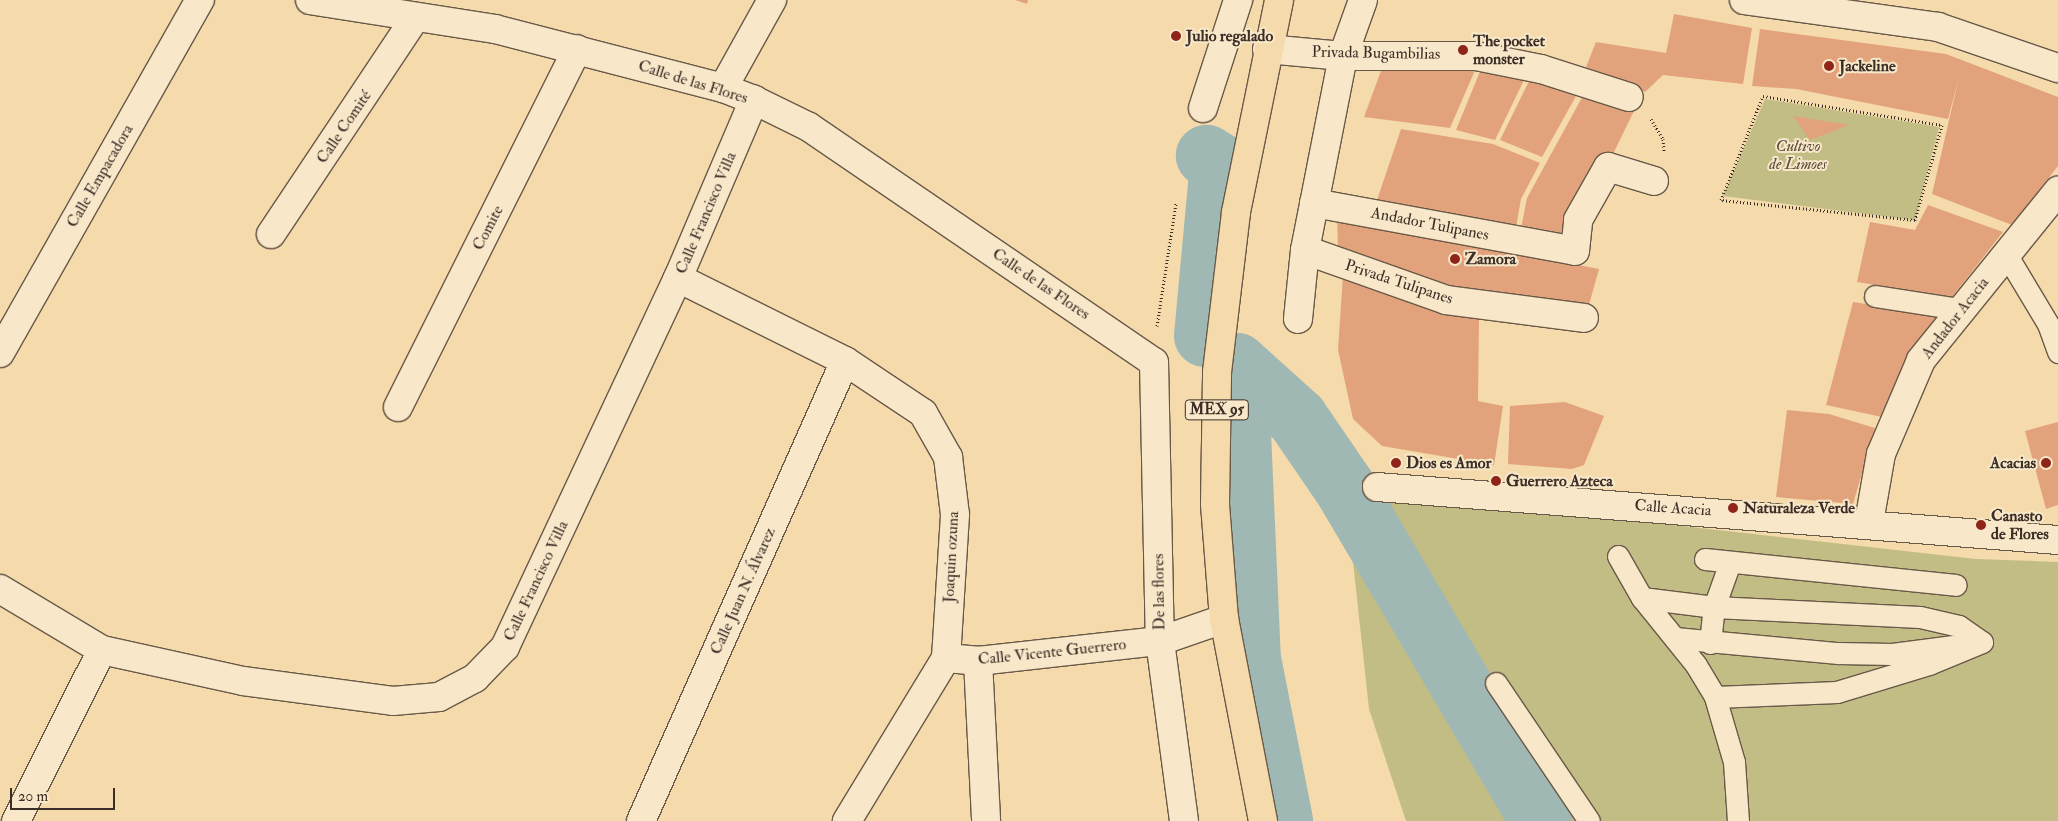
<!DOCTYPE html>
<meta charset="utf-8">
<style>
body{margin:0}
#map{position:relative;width:2058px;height:821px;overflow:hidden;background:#f5daac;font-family:"IM FELL Double Pica",serif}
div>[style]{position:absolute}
.green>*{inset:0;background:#c2bd85}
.river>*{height:62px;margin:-31px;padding:0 31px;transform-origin:31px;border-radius:31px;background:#9fb8b3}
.building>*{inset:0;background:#e2a37c}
.path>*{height:3px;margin-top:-1.5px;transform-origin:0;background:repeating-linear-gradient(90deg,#3a2e26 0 1px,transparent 0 3.5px)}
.roads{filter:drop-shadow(1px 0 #695948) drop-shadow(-1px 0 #695948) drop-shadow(0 1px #695948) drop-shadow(0 -1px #695948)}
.lane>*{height:21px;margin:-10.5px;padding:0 10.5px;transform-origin:10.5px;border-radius:10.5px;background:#f8e7c9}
.street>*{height:28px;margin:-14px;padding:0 14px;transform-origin:14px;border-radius:14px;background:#f8e7c9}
.secondary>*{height:28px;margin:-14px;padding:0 14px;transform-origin:14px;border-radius:14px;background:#f8e7c9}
.highway>*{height:28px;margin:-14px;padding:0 14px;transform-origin:14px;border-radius:14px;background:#f5daac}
.dots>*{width:14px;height:14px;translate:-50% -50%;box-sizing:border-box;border:2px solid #f8e7c9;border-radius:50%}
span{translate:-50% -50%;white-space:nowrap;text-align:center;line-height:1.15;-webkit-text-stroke:4px #f8e7c9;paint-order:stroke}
.shield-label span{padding:1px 4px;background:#f8e7c9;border:1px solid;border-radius:4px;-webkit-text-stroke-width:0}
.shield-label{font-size:15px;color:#3a2e26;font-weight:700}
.poi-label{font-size:16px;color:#3a2e26;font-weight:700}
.left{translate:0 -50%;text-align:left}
.right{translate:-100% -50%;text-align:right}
.street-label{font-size:16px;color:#3a2e26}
.park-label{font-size:16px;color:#554b39;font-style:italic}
.scale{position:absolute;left:10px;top:788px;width:105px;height:22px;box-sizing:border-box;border:2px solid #3a2e26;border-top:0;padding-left:6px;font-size:15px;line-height:18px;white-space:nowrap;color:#3a2e26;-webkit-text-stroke:4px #f8e7c9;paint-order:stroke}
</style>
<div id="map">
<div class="green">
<i style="clip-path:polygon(1765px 99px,1939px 127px,1915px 220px,1723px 196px)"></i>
<i style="clip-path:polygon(1345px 488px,1976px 559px,2058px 562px,2058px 821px,1406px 821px,1369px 709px)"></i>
</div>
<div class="river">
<i style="left:1205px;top:336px;width:172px;rotate:-84.7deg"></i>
<i style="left:1221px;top:165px;width:17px;rotate:-147deg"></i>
<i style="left:1237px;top:364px;width:81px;rotate:42deg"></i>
<i style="left:1297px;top:418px;width:85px;rotate:55.6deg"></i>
<i style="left:1345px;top:488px;width:386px;rotate:59.5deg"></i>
<i style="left:1237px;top:364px;width:295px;rotate:87.5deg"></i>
<i style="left:1250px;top:659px;width:165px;rotate:78.8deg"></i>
</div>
<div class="building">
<i style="clip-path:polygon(1015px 0,1028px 0,1027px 4px)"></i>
<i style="clip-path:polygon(1674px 14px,1752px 28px,1743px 84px,1663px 75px,1645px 92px,1586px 67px,1596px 42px,1666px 53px)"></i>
<i style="clip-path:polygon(1760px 29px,1946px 54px,2058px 97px,2058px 166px,2012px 225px,1932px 194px,1959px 77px,1948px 119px,1796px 89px,1752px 86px)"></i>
<i style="clip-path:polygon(1385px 60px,1476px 68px,1450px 128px,1364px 117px)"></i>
<i style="clip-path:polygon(1481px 69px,1527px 74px,1495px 140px,1456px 130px)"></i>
<i style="clip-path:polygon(1532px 75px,1580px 89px,1542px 157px,1500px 140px)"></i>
<i style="clip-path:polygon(1585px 92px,1634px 111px,1570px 242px,1520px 234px,1527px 198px)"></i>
<i style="clip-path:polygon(1793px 116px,1849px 125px,1810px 140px)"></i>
<i style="clip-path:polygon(1401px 129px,1493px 144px,1540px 163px,1521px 199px,1515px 233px,1376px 203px)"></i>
<i style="clip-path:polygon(1928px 205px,2003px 232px,1952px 297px,1857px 282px,1870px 222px,1915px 230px)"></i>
<i style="clip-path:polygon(1337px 212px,1410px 232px,1599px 269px,1587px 312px,1447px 293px,1338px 248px)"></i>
<i style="clip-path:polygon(1343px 274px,1433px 310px,1479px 317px,1478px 401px,1503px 406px,1494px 465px,1382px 446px,1353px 419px,1338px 350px)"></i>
<i style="clip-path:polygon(1853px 302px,1938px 315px,1899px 376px,1882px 417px,1826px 405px)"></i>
<i style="clip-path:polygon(1565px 402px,1604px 416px,1584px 465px,1572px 469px,1508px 464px,1510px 406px)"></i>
<i style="clip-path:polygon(1787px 410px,1829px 414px,1875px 428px,1853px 504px,1776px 497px)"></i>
<i style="clip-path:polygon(2058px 422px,2058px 505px,2046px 509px,2025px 431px)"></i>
</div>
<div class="path">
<i style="left:1763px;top:96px;width:181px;rotate:9.2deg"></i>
<i style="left:1942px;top:125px;width:99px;rotate:105.9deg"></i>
<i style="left:1915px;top:220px;width:195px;rotate:-174.1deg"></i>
<i style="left:1721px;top:200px;width:112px;rotate:-68deg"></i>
<i style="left:1651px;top:119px;width:23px;rotate:59deg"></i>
<i style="left:1663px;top:139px;width:12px;rotate:85deg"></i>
<i style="left:1157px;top:326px;width:124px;rotate:-81.2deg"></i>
</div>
<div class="roads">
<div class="lane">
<i style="left:2006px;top:254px;width:82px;rotate:59deg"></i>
<i style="left:2048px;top:324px;width:30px;rotate:70deg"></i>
<i style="left:1875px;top:296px;width:85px;rotate:8.8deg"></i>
<i style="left:1618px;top:556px;width:48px;rotate:60.3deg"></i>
<i style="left:1642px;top:598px;width:86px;rotate:51.1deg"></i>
<i style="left:1696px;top:665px;width:37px;rotate:59deg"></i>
<i style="left:1715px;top:697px;width:68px;rotate:73.7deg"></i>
<i style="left:1734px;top:762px;width:59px;rotate:86.1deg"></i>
<i style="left:1705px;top:559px;width:252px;rotate:5.9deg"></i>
<i style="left:1642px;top:598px;width:73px;rotate:7.1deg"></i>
<i style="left:1714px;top:607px;width:206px;rotate:2.8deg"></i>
<i style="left:1920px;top:617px;width:40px;rotate:13deg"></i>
<i style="left:1959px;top:626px;width:28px;rotate:35deg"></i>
<i style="left:1982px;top:642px;width:57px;rotate:157.5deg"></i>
<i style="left:1929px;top:664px;width:96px;rotate:163.1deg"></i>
<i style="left:1837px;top:692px;width:122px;rotate:177.7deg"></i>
<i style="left:1675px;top:638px;width:164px;rotate:5.3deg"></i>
<i style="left:1838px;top:653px;width:54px;rotate:1.1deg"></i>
<i style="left:1892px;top:654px;width:62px;rotate:-7.5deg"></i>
<i style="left:1710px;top:643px;width:36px;rotate:-84deg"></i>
<i style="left:1714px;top:607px;width:45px;rotate:-70.3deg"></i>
<i style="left:1496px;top:683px;width:166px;rotate:56deg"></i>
</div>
<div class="street">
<i style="left:1744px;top:0;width:196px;rotate:7.9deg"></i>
<i style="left:1938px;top:27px;width:127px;rotate:18.9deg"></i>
<i style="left:1267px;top:49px;width:76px;rotate:5.3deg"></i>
<i style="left:1343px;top:56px;width:133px"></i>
<i style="left:1476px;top:56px;width:66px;rotate:11.3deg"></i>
<i style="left:1541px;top:69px;width:92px;rotate:17.7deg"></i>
<i style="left:723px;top:88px;width:101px;rotate:-60.9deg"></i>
<i style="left:1203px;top:108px;width:114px;rotate:-72deg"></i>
<i style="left:1314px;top:203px;width:265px;rotate:10.4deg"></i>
<i style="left:1575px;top:251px;width:31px;rotate:-84deg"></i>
<i style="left:1578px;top:220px;width:61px;rotate:-60.5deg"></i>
<i style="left:1608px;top:167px;width:48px;rotate:16.9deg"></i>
<i style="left:271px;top:234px;width:260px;rotate:-56.3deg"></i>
<i style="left:1305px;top:250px;width:150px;rotate:19.5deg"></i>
<i style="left:1446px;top:300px;width:139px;rotate:7.4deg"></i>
<i style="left:678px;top:278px;width:186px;rotate:26.4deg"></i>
<i style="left:845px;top:361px;width:94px;rotate:33.7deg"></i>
<i style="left:923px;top:413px;width:51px;rotate:60.4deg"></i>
<i style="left:948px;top:457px;width:58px;rotate:83.1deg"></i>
<i style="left:955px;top:515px;width:143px;rotate:93.6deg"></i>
<i style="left:946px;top:658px;width:191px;rotate:121.3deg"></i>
<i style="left:1298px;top:319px;width:69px;rotate:-84.2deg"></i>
<i style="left:1305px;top:250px;width:198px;rotate:-78.9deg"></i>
<i style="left:1343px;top:56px;width:59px;rotate:-70.3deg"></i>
<i style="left:0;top:353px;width:406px;rotate:-60.5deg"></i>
<i style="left:398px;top:407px;width:400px;rotate:-63.4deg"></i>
<i style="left:1377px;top:487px;width:683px;rotate:4.45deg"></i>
<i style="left:1869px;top:522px;width:69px;rotate:-80deg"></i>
<i style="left:1881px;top:454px;width:102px;rotate:-66.9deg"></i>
<i style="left:1921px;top:360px;width:218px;rotate:-51deg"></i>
<i style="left:0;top:589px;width:119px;rotate:30.9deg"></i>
<i style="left:102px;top:650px;width:144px;rotate:12.4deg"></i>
<i style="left:243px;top:681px;width:151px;rotate:7.6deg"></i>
<i style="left:393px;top:701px;width:46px;rotate:-5deg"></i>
<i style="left:439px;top:697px;width:41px;rotate:-27.8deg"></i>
<i style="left:475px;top:678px;width:43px;rotate:-45.9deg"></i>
<i style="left:505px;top:647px;width:408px;rotate:-64.9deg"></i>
<i style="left:678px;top:278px;width:194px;rotate:-66.9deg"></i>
<i style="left:946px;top:658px;width:32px;rotate:5deg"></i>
<i style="left:978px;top:661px;width:183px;rotate:-6.3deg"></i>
<i style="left:1160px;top:641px;width:68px;rotate:-19deg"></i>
<i style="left:978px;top:661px;width:160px;rotate:87.1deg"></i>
<i style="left:16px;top:821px;width:191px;rotate:-63.3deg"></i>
<i style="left:641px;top:821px;width:503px;rotate:-66.08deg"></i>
</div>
<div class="secondary">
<i style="left:310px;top:0;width:187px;rotate:8.9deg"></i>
<i style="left:495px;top:29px;width:236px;rotate:14.5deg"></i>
<i style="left:723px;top:88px;width:33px;rotate:21deg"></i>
<i style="left:754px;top:100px;width:61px;rotate:26.1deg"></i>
<i style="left:809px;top:127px;width:417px;rotate:34.3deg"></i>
<i style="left:1154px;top:362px;width:279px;rotate:88.8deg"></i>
<i style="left:1160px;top:641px;width:182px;rotate:82.4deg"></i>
</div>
<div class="highway">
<i style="left:1263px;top:821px;width:206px;rotate:-100.9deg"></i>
<i style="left:1224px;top:619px;width:115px;rotate:-94.5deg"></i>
<i style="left:1215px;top:504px;width:132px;rotate:-89.1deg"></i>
<i style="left:1217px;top:372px;width:161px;rotate:-83.2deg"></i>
<i style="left:1236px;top:212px;width:216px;rotate:-78.5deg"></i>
</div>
</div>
<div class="dots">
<i style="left:1176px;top:36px;background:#8f2418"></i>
<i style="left:1463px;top:50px;background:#8f2418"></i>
<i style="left:1829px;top:66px;background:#8f2418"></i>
<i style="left:1455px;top:259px;background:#8f2418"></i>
<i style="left:1396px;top:463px;background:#8f2418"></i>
<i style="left:2046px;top:463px;background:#8f2418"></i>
<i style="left:1496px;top:481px;background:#8f2418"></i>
<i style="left:1733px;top:508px;background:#8f2418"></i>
<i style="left:1981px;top:525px;background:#8f2418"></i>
</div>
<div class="shield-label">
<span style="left:1217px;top:410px">MEX 95</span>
</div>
<div class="poi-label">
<span class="left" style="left:1186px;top:36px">Julio regalado</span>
<span class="left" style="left:1473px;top:50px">The pocket<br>monster</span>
<span class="left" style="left:1839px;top:66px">Jackeline</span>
<span class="left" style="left:1465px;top:259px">Zamora</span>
<span class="left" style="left:1406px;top:463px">Dios es Amor</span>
<span class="right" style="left:2036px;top:463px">Acacias</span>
<span class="left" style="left:1506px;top:481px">Guerrero Azteca</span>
<span class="left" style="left:1743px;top:508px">Naturaleza Verde</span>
<span class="left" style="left:1991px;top:525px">Canasto<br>de Flores</span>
</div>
<div class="street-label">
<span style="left:1376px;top:53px;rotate:1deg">Privada Bugambilias</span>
<span style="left:693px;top:82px;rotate:17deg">Calle de las Flores</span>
<span style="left:344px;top:127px;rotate:-56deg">Calle Comité</span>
<span style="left:100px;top:176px;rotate:-60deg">Calle Empacadora</span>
<span style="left:706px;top:213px;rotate:-67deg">Calle Francisco Villa</span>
<span style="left:1430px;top:224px;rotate:11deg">Andador Tulipanes</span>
<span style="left:488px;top:228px;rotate:-63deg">Comite</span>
<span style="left:1399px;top:282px;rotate:18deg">Privada Tulipanes</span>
<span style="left:1041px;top:284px;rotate:34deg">Calle de las Flores</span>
<span style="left:1955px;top:318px;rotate:-52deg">Andador Acacia</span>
<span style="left:1673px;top:508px;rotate:4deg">Calle Acacia</span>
<span style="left:951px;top:557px;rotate:-87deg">Joaquin ozuna</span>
<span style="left:536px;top:581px;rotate:-65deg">Calle Francisco Villa</span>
<span style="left:743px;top:591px;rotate:-66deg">Calle Juan N. Álvarez</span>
<span style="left:1159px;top:592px;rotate:-91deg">De las flores</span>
<span style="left:1052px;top:652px;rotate:-6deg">Calle Vicente Guerrero</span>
</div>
<div class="park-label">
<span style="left:1798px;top:155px">Cultivo<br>de Limoes</span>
</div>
<div class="scale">20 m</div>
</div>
